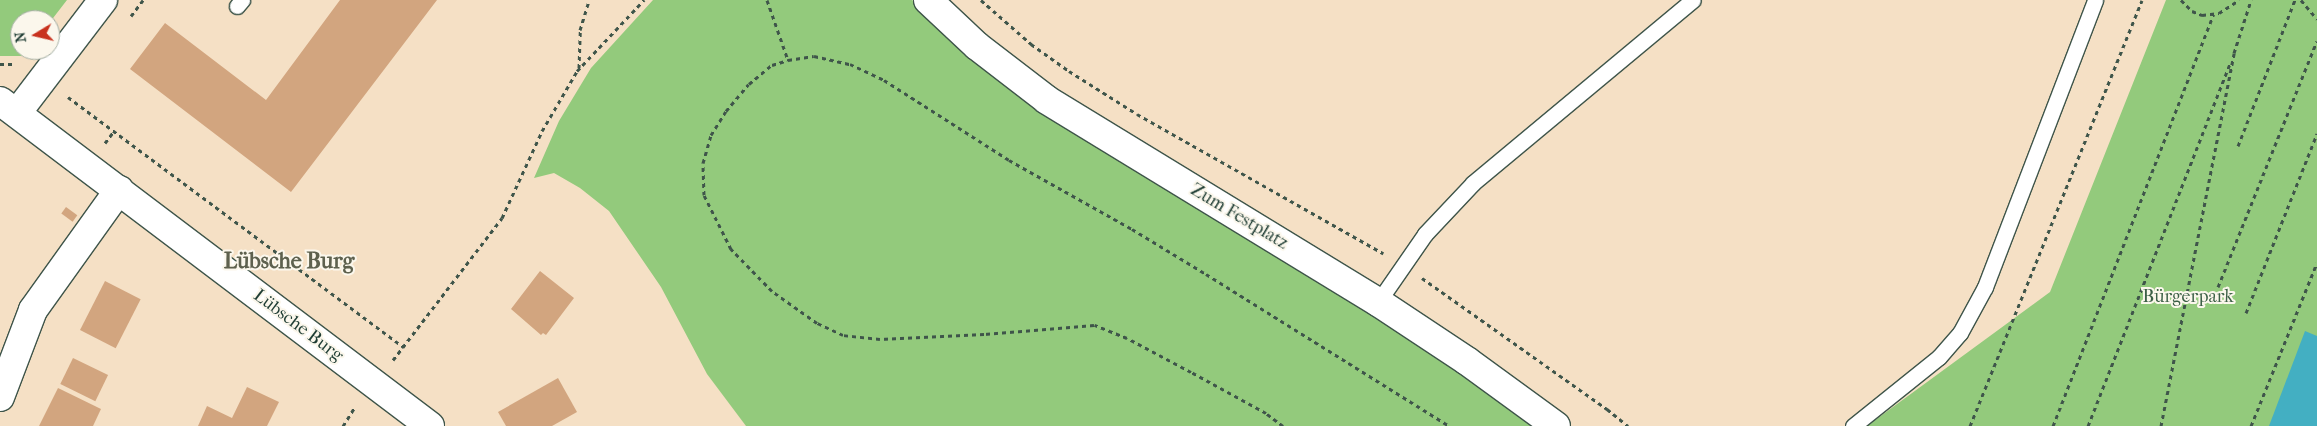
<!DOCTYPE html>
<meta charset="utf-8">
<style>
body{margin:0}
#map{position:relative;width:2317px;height:426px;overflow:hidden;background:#f5e0c5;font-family:"IM FELL French Canon",serif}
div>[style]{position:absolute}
.green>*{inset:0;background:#93ca7c}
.water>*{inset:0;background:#43afc2}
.building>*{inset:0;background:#d2a57f;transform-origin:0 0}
.path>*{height:3px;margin-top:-1.5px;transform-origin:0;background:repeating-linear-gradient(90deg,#3f554a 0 4px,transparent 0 8px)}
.roads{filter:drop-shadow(1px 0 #3f554a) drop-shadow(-1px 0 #3f554a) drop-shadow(0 1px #3f554a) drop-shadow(0 -1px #3f554a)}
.service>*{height:15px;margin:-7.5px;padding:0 7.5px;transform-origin:7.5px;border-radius:7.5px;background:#fff}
.minor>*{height:28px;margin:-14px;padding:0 14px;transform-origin:14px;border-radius:14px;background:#fff}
span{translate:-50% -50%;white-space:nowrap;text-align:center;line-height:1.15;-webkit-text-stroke:4px #fbf7ec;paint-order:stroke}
.street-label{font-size:18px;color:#1f3d34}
.park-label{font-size:18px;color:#3c6046}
.district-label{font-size:22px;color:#5e614e;font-weight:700}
.north{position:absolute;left:10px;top:10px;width:50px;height:50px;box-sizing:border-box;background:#fbf7ec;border:1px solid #a3ada2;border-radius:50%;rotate:261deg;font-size:14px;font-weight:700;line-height:20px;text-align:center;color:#1f3d34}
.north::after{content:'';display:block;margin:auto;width:18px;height:22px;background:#c8321e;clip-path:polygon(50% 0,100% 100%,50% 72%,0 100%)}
</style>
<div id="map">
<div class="green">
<i style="clip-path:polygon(0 0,67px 0,50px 22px,50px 20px,20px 20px,20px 50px,27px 50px,21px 56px,0 56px)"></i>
<i style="clip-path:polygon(653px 0,912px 0,977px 46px,1556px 426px,746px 426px,707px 374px,661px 287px,609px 211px,580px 188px,554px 173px,534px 178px,559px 121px,591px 68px)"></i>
<i style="clip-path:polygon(2166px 0,2317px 0,2317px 426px,1867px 426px,2050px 292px)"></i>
</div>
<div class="water">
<i style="clip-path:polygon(2305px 331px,2317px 336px,2317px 426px,2269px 426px)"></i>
</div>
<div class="building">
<i style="clip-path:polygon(340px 0,437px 0,291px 192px,130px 69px,165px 23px,266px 100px)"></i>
<i style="left:66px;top:207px;width:14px;height:8px;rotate:36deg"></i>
<i style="clip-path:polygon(540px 271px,574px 298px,546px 335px,543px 333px,541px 335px,511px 309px)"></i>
<i style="left:105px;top:281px;width:40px;height:55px;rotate:27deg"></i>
<i style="left:73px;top:358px;width:39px;height:29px;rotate:26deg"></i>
<i style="clip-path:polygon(558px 378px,577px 412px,552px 426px,506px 426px,498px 412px)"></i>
<i style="clip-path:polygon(247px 387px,279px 402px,267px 426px,198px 426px,207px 406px,232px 418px)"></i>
<i style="clip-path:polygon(58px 388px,101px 409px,93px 426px,39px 426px)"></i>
</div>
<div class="path">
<i style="left:767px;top:0;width:64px;rotate:70.7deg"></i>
<i style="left:981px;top:0;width:67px;rotate:41.3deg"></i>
<i style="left:1031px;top:44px;width:47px;rotate:35.4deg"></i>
<i style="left:1069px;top:71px;width:80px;rotate:32.3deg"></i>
<i style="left:1137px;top:114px;width:283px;rotate:29.5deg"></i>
<i style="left:2181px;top:0;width:16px;rotate:45deg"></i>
<i style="left:2192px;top:11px;width:11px;rotate:22deg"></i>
<i style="left:2202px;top:15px;width:17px;rotate:-7deg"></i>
<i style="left:2219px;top:13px;width:24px;rotate:-33deg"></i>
<i style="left:2301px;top:0;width:25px;rotate:50deg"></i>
<i style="left:131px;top:16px;width:20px;rotate:-53deg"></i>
<i style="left:0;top:64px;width:15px"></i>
<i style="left:579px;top:68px;width:38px;rotate:-88deg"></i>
<i style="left:580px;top:30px;width:31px;rotate:-73deg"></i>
<i style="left:68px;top:97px;width:419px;rotate:36.7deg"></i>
<i style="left:105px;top:143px;width:15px;rotate:-53deg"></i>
<i style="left:2238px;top:146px;width:157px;rotate:-68.7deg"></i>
<i style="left:1422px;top:278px;width:227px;rotate:35.3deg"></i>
<i style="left:1607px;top:409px;width:27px;rotate:39deg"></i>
<i style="left:2218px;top:287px;width:265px;rotate:-68.1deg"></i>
<i style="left:2246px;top:313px;width:193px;rotate:-68.4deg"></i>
<i style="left:393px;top:360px;width:179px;rotate:-52.5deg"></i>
<i style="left:502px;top:218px;width:96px;rotate:-65.3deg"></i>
<i style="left:542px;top:131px;width:69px;rotate:-59.7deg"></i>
<i style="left:577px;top:71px;width:98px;rotate:-46.7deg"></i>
<i style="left:343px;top:426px;width:22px;rotate:-58deg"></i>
<i style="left:1283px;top:426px;width:21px;rotate:-143deg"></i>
<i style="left:1266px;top:413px;width:85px;rotate:-151.3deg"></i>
<i style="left:1191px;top:372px;width:72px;rotate:-152deg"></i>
<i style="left:1127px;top:338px;width:35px;rotate:-158deg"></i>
<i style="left:1094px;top:325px;width:110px;rotate:175.3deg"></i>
<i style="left:984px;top:334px;width:104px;rotate:177.2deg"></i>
<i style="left:880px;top:339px;width:37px;rotate:-174deg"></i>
<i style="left:843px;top:335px;width:29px;rotate:-155deg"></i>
<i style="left:817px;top:323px;width:55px;rotate:-144.6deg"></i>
<i style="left:772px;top:291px;width:59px;rotate:-134.3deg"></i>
<i style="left:731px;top:249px;width:60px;rotate:-116.6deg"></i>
<i style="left:704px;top:195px;width:32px;rotate:-92deg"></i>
<i style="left:703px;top:163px;width:29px;rotate:-74deg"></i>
<i style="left:711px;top:135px;width:28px;rotate:-58deg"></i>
<i style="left:726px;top:111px;width:35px;rotate:-50deg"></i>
<i style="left:749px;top:84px;width:30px;rotate:-40deg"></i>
<i style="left:772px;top:65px;width:17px;rotate:-17deg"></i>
<i style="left:788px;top:60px;width:26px;rotate:-9deg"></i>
<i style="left:814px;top:56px;width:37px;rotate:13deg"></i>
<i style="left:850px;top:64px;width:38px;rotate:25deg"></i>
<i style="left:884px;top:80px;width:148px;rotate:32.6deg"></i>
<i style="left:1009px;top:160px;width:141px;rotate:29.3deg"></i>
<i style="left:1132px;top:229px;width:87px;rotate:31.3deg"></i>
<i style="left:1206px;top:274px;width:287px;rotate:32deg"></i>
<i style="left:1970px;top:426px;width:459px;rotate:-68deg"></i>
<i style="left:2053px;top:426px;width:442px;rotate:-68.7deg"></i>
<i style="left:2088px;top:426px;width:392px;rotate:-68.6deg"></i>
<i style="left:2161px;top:426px;width:380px;rotate:-78.9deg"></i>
<i style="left:2234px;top:53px;width:56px;rotate:-72.2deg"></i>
<i style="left:2251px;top:426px;width:176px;rotate:-68deg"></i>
</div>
<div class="roads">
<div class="service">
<i style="left:237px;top:6px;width:8px;rotate:-50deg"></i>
<i style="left:1378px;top:302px;width:83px;rotate:-55.3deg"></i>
<i style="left:1425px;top:234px;width:70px;rotate:-46.7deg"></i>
<i style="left:1473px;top:183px;width:286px;rotate:-39.8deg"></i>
<i style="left:1853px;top:426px;width:110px;rotate:-38.7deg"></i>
<i style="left:1939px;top:357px;width:32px;rotate:-49deg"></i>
<i style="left:1960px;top:333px;width:52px;rotate:-61.5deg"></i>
<i style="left:1985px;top:287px;width:307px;rotate:-69deg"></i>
</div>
<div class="minor">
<i style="left:928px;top:0;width:67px;rotate:43.2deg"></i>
<i style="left:977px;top:46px;width:88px;rotate:37.6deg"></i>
<i style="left:1047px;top:100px;width:388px;rotate:31.4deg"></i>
<i style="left:1378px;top:302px;width:107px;rotate:33.5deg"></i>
<i style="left:1467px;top:361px;width:110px;rotate:36.1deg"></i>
<i style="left:0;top:101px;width:539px;rotate:37.08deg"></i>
<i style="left:17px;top:113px;width:142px;rotate:-52.7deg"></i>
<i style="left:0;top:397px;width:93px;rotate:-69.2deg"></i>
<i style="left:33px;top:310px;width:148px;rotate:-54.4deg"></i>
</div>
</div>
<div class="street-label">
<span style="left:1239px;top:217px;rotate:31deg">Zum Festplatz</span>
<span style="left:298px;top:326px;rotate:37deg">Lübsche Burg</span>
</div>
<div class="park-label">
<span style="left:2188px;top:297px">Bürgerpark</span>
</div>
<div class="district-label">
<span style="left:289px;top:262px">Lübsche Burg</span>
</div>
<div class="north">N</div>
</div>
